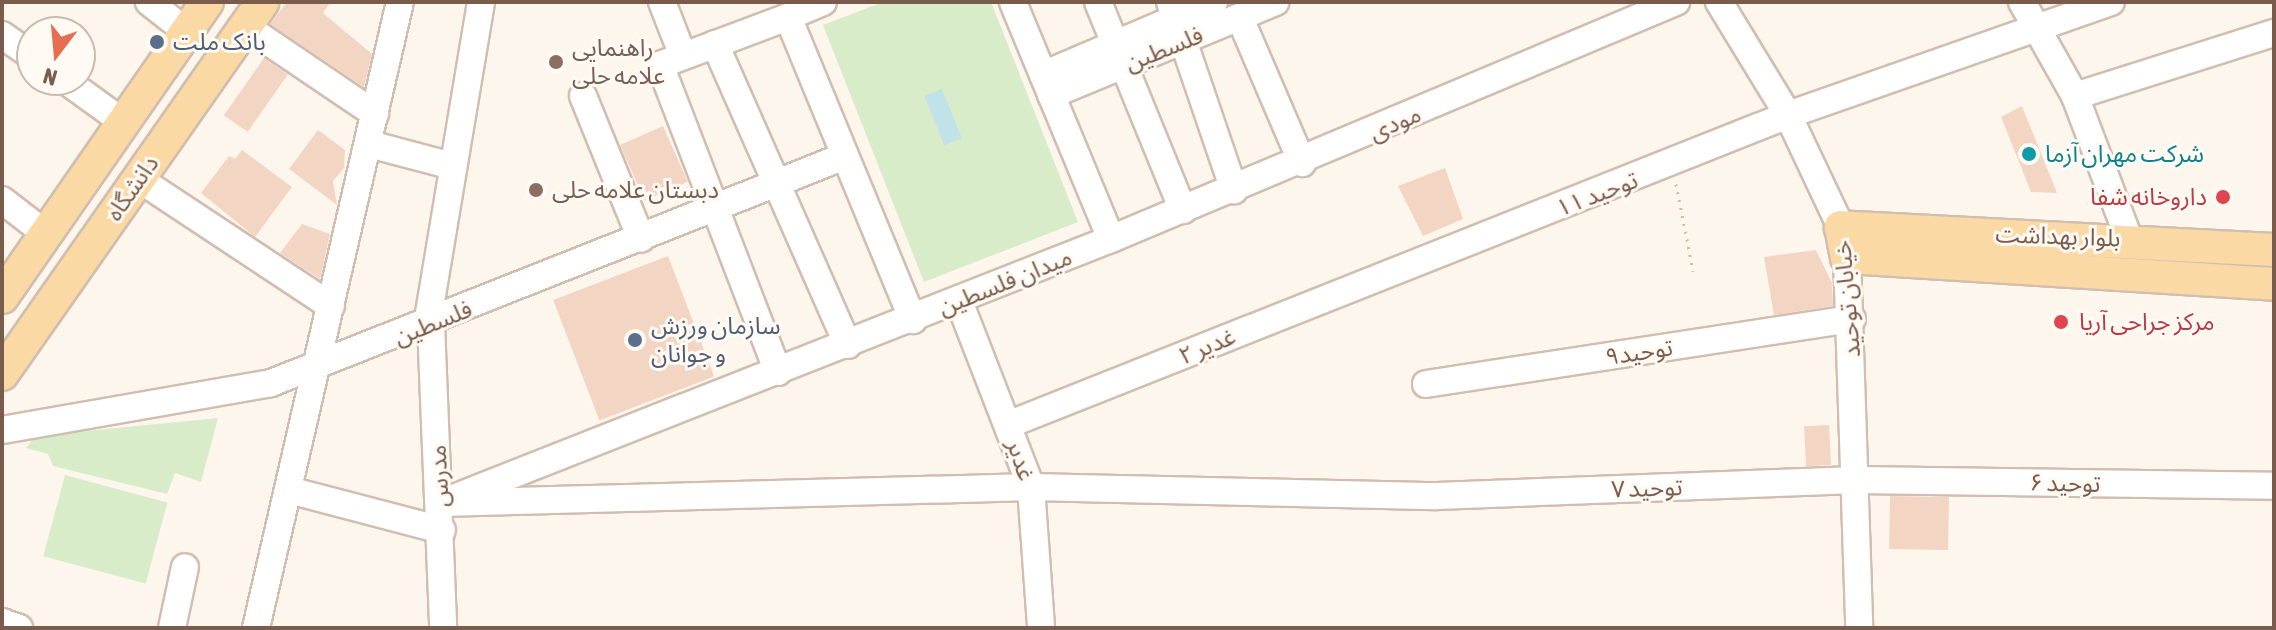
<!DOCTYPE html>
<meta charset="utf-8">
<style>
body{margin:0}
#map{position:relative;width:2276px;height:630px;overflow:hidden;background:#fdf6ec;font-family:"Asap Condensed","Noto Sans Arabic",sans-serif}
div>[style]{position:absolute}
.green>*{inset:0;background:#d8ecc9;transform-origin:0 0}
.water>*{inset:0;background:#bfe3e8;transform-origin:0 0}
.building>*{inset:0;background:#f3d5c3;transform-origin:0 0}
.path>*{height:3px;margin-top:-1.5px;transform-origin:0;background:repeating-linear-gradient(90deg,#d9b8a5 0 2px,transparent 0 8px)}
.roads{filter:drop-shadow(2px 0 #d1beb0) drop-shadow(-2px 0 #d1beb0) drop-shadow(0 2px #d1beb0) drop-shadow(0 -2px #d1beb0)}
.minor>*{height:26px;margin:-13px;padding:0 13px;transform-origin:13px;border-radius:13px;background:#fff}
.major>*{height:32px;margin:-16px;padding:0 16px;transform-origin:16px;border-radius:16px;background:#fbd9a5}
.dots>*{width:22px;height:22px;translate:-50% -50%;box-sizing:border-box;border:4px solid #fffaf3;border-radius:50%}
span{translate:-50% -50%;white-space:nowrap;text-align:center;line-height:1.15;-webkit-text-stroke:6px #fffaf3;paint-order:stroke}
.service-label{font-size:24px;color:#4e5e75}
.left{translate:0 -50%;text-align:left}
.education-label{font-size:24px;color:#785e54}
.street-label{font-size:24px;color:#7a5c4d}
.culture-label{font-size:24px;color:#0d838f}
.health-label{font-size:24px;color:#be3a42}
.right{translate:-100% -50%;text-align:right}
.frame{position:absolute;inset:0;border:4px solid #7a5c4d;pointer-events:none}
.north{position:absolute;left:16px;top:16px;width:80px;height:80px;box-sizing:border-box;background:#fffaf3;border:2px solid #cabbb1;border-radius:50%;rotate:196deg;font-size:22px;font-weight:700;line-height:32px;text-align:center;color:#7a5c4d}
.north::after{content:'';display:block;margin:auto;width:28px;height:36px;background:#e76f51;clip-path:polygon(50% 0,100% 100%,50% 72%,0 100%)}
</style>
<div id="map">
<div class="green">
<i style="clip-path:polygon(883px 2px,991px 2px,1078px 222px,924px 282px,823px 25px)"></i>
<i style="clip-path:polygon(218px 418px,201px 482px,175px 473px,167px 494px,53px 466px,48px 454px,26px 448px,35px 436px)"></i>
<i style="left:65px;top:475px;width:106px;height:84px;rotate:15deg"></i>
</div>
<div class="water">
<i style="left:942px;top:89px;width:53px;height:19px;rotate:68deg"></i>
</div>
<div class="building">
<i style="clip-path:polygon(287px 2px,331px 2px,323px 13px,372px 54px,364px 87px,270px 24px)"></i>
<i style="left:264px;top:58px;width:29px;height:70px;rotate:35deg"></i>
<i style="clip-path:polygon(2022px 106px,2057px 193px,2031px 192px,2001px 117px)"></i>
<i style="left:663px;top:126px;width:61px;height:47px;rotate:66deg"></i>
<i style="clip-path:polygon(318px 130px,345px 150px,344px 168px,333px 181px,337px 205px,289px 169px)"></i>
<i style="clip-path:polygon(242px 150px,292px 187px,255px 237px,201px 193px,229px 156px,235px 159px)"></i>
<i style="clip-path:polygon(1445px 168px,1463px 219px,1423px 236px,1398px 186px)"></i>
<i style="clip-path:polygon(302px 224px,330px 234px,320px 279px,280px 253px)"></i>
<i style="clip-path:polygon(1816px 250px,1832px 283px,1833px 306px,1774px 315px,1764px 257px)"></i>
<i style="left:668px;top:256px;width:129px;height:123px;rotate:69deg"></i>
<i style="left:1829px;top:425px;width:40px;height:25px;rotate:87deg"></i>
<i style="left:1890px;top:496px;width:59px;height:53px;rotate:1deg"></i>
</div>
<div class="path">
<i style="left:1676px;top:184px;width:89px;rotate:78.9deg"></i>
</div>
<div class="roads">
<div class="minor">
<i style="left:149px;top:2px;width:48px;rotate:38.3deg"></i>
<i style="left:662px;top:2px;width:58px;rotate:68.7deg"></i>
<i style="left:823px;top:2px;width:38px;rotate:157deg"></i>
<i style="left:788px;top:17px;width:328px;rotate:67.6deg"></i>
<i style="left:1098px;top:2px;width:225px;rotate:67.8deg"></i>
<i style="left:1170px;top:2px;width:199px;rotate:71.2deg"></i>
<i style="left:1719px;top:2px;width:132px;rotate:58.6deg"></i>
<i style="left:1788px;top:115px;width:124px;rotate:64.7deg"></i>
<i style="left:2022px;top:2px;width:108px;rotate:60.6deg"></i>
<i style="left:2075px;top:96px;width:153px;rotate:69.3deg"></i>
<i style="left:1240px;top:18px;width:158px;rotate:66.8deg"></i>
<i style="left:245px;top:26px;width:157px;rotate:34.1deg"></i>
<i style="left:2px;top:35px;width:37px;rotate:35deg"></i>
<i style="left:715px;top:44px;width:329px;rotate:66.2deg"></i>
<i style="left:1043px;top:75px;width:186px;rotate:-23.1deg"></i>
<i style="left:65px;top:80px;width:72px;rotate:35.9deg"></i>
<i style="left:1051px;top:95px;width:243px;rotate:-22.5deg"></i>
<i style="left:583px;top:96px;width:154px;rotate:67.9deg"></i>
<i style="left:2075px;top:96px;width:209px;rotate:-17.6deg"></i>
<i style="left:369px;top:144px;width:86px;rotate:14.8deg"></i>
<i style="left:139px;top:179px;width:230px;rotate:33.5deg"></i>
<i style="left:2px;top:200px;width:56px;rotate:37.7deg"></i>
<i style="left:1111px;top:239px;width:613px;rotate:-22.76deg"></i>
<i style="left:1847px;top:257px;width:371px;rotate:88.1deg"></i>
<i style="left:959px;top:301px;width:199px;rotate:68.8deg"></i>
<i style="left:1031px;top:487px;width:141px;rotate:85.9deg"></i>
<i style="left:431px;top:324px;width:304px;rotate:87.7deg"></i>
<i style="left:427px;top:325px;width:327px;rotate:-80.5deg"></i>
<i style="left:778px;top:372px;width:329px;rotate:-111deg"></i>
<i style="left:660px;top:65px;width:137px;rotate:-20.6deg"></i>
<i style="left:1426px;top:384px;width:431px;rotate:-8.7deg"></i>
<i style="left:1010px;top:424px;width:837px;rotate:-21.66deg"></i>
<i style="left:1788px;top:115px;width:342px;rotate:-19.3deg"></i>
<i style="left:2px;top:430px;width:273px;rotate:-9.9deg"></i>
<i style="left:271px;top:383px;width:617px;rotate:-21.58deg"></i>
<i style="left:289px;top:490px;width:158px;rotate:14.7deg"></i>
<i style="left:456px;top:497px;width:704px;rotate:-21.5deg"></i>
<i style="left:1111px;top:239px;width:256px;rotate:-112.5deg"></i>
<i style="left:441px;top:503px;width:590px;rotate:-1.55deg"></i>
<i style="left:1031px;top:487px;width:406px;rotate:1.3deg"></i>
<i style="left:1437px;top:496px;width:419px;rotate:-2.2deg"></i>
<i style="left:1856px;top:480px;width:418px;rotate:0.8deg"></i>
<i style="left:2px;top:622px;width:18px;rotate:19deg"></i>
<i style="left:172px;top:628px;width:62px;rotate:-78deg"></i>
<i style="left:256px;top:628px;width:642px;rotate:-77.05deg"></i>
</div>
<div class="major">
<i style="left:2274px;top:250px;width:434px;rotate:-177deg"></i>
<i style="left:1841px;top:227px;width:31px;rotate:79deg"></i>
<i style="left:1847px;top:257px;width:428px;rotate:3.6deg"></i>
<i style="left:2px;top:297px;width:359px;rotate:-55.2deg"></i>
<i style="left:2px;top:374px;width:454px;rotate:-55deg"></i>
</div>
</div>
<div class="dots">
<i style="left:157px;top:42px;background:#5c6f8a"></i>
<i style="left:556px;top:62px;background:#8d6e63"></i>
<i style="left:2029px;top:154px;background:#0f9aa8"></i>
<i style="left:536px;top:190px;background:#8d6e63"></i>
<i style="left:2223px;top:197px;background:#e0444e"></i>
<i style="left:2061px;top:322px;background:#e0444e"></i>
<i style="left:635px;top:340px;background:#5c6f8a"></i>
</div>
<div class="service-label">
<span class="left" style="left:173px;top:42px">بانک ملت</span>
<span class="left" style="left:651px;top:340px">سازمان ورزش<br>و جوانان</span>
</div>
<div class="education-label">
<span class="left" style="left:572px;top:62px">راهنمایی<br>علامه حلی</span>
<span class="left" style="left:552px;top:190px">دبستان علامه حلی</span>
</div>
<div class="street-label">
<span style="left:1164px;top:49px;rotate:-22deg">فلسطین</span>
<span style="left:1395px;top:123px;rotate:-23deg">مودی</span>
<span style="left:132px;top:188px;rotate:-55deg">دانشگاه</span>
<span style="left:1597px;top:194px;rotate:-21deg">توحید ۱۱</span>
<span style="left:2058px;top:236px;rotate:2deg">بلوار بهداشت</span>
<span style="left:1005px;top:282px;rotate:-22deg">میدان فلسطین</span>
<span style="left:1847px;top:299px;rotate:-95deg">خیابان توحید</span>
<span style="left:433px;top:323px;rotate:-22deg">فلسطین</span>
<span style="left:1207px;top:346px;rotate:-22deg">غدیر ۲</span>
<span style="left:1639px;top:352px;rotate:-9deg">توحید۹</span>
<span style="left:1021px;top:460px;rotate:72deg">غدیر</span>
<span style="left:439px;top:476px;rotate:-93deg">مدرس</span>
<span style="left:2065px;top:483px;rotate:1deg">توحید ۶</span>
<span style="left:1647px;top:488px;rotate:-2deg">توحید ۷</span>
</div>
<div class="culture-label">
<span class="left" style="left:2045px;top:154px">شرکت مهران آزما</span>
</div>
<div class="health-label">
<span class="right" style="left:2207px;top:197px">داروخانه شفا</span>
<span class="left" style="left:2079px;top:322px">مرکز جراحی آریا</span>
</div>
<div class="frame"></div>
<div class="north">N</div>
</div>
